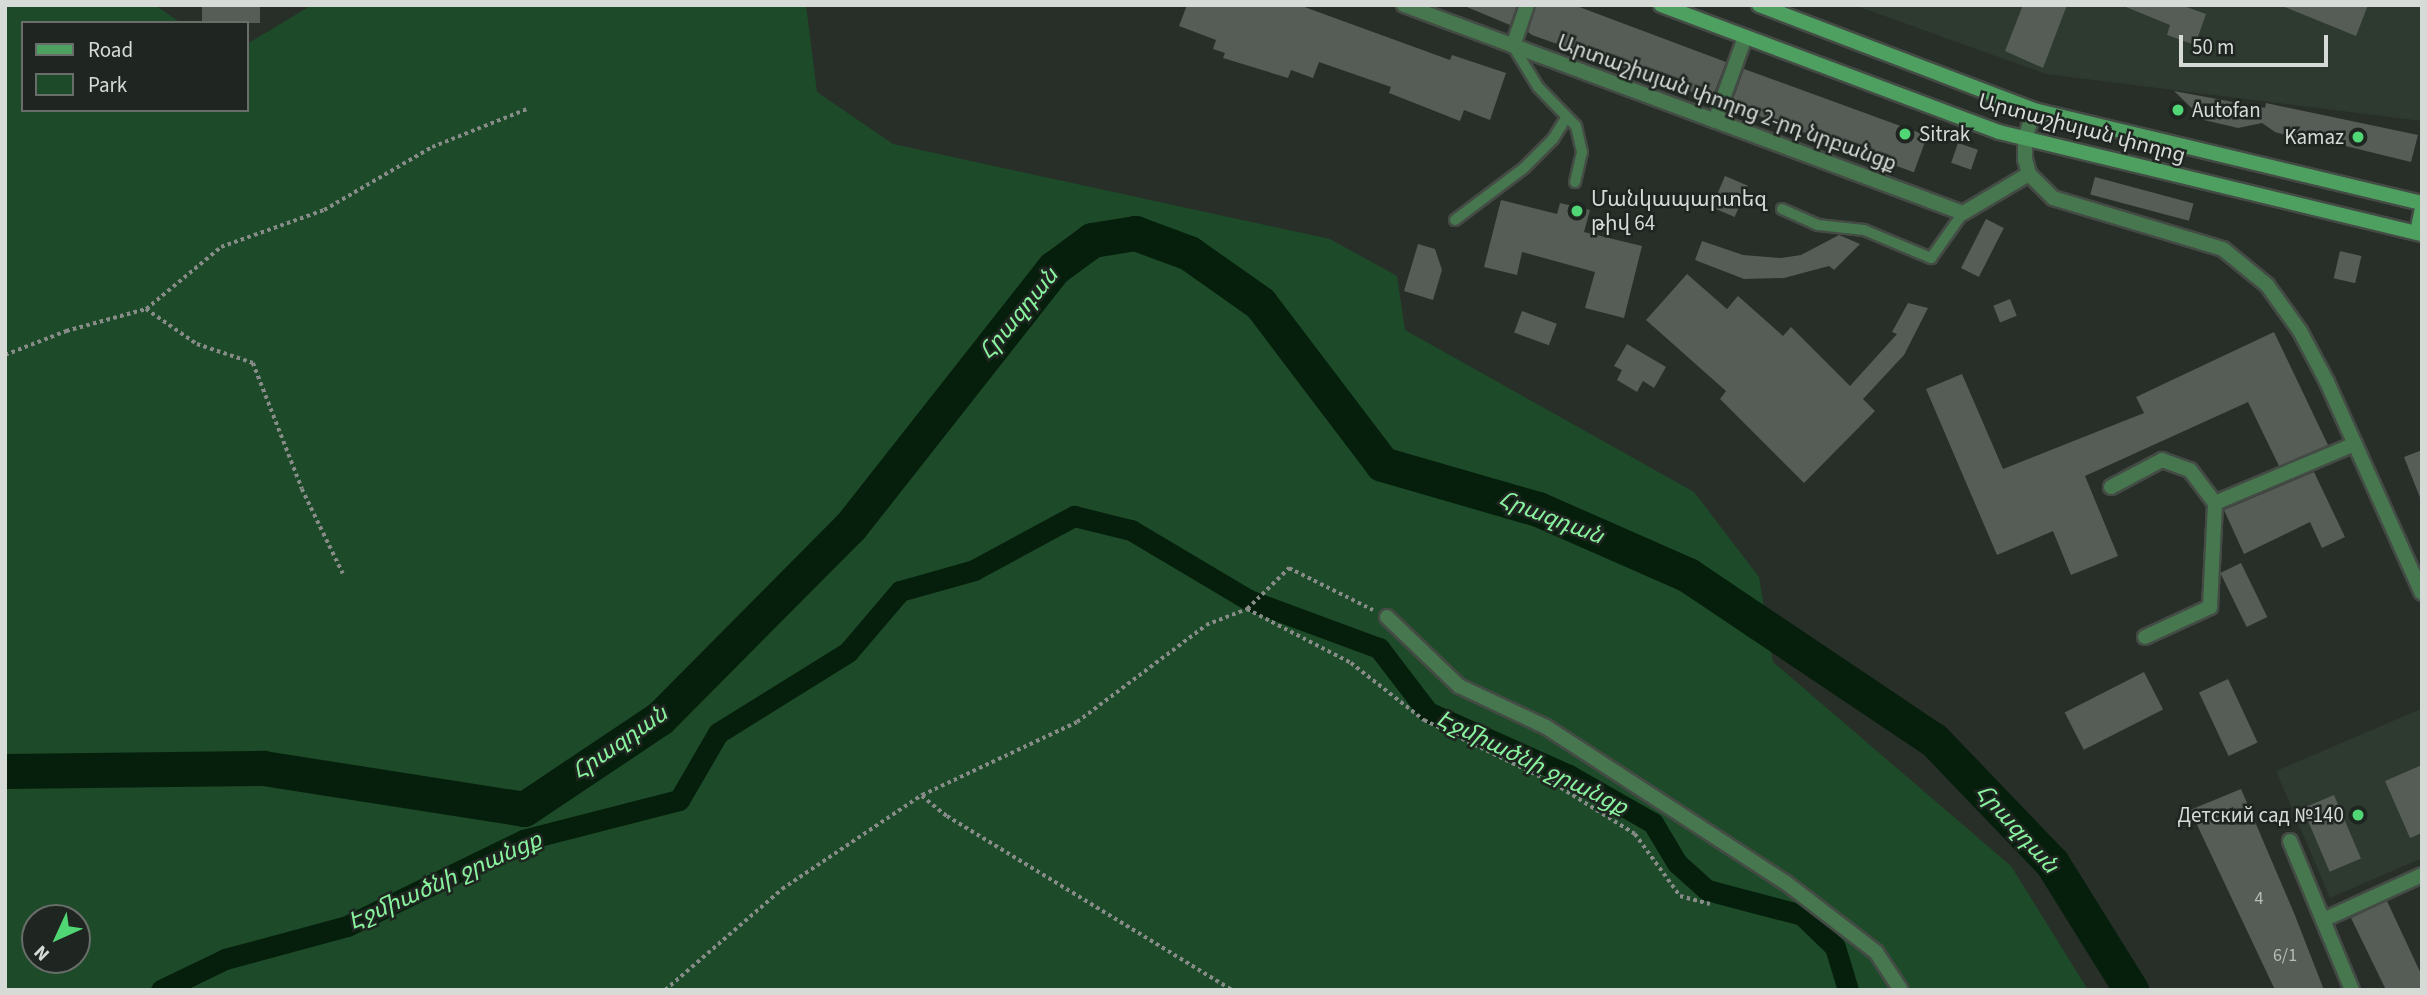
<!DOCTYPE html>
<meta charset="utf-8">
<style>
body{margin:0}
#map{position:relative;width:2427px;height:995px;overflow:hidden;background:#282f29;font-family:"Source Sans 3","Noto Sans Armenian",sans-serif}
div>[style]{position:absolute}
.built>*{inset:0;background:#2e3a30}
.green>*{inset:0;background:#1d4a28}
.canal>*{height:21px;margin:-10.5px;padding:0 10.5px;transform-origin:10.5px;border-radius:10.5px;background:#061f0c}
.river>*{height:35px;margin:-17.5px;padding:0 17.5px;transform-origin:17.5px;border-radius:17.5px;background:#061f0c}
.building>*{inset:0;background:#555d56;transform-origin:0 0}
.path>*{height:3.5px;margin-top:-1.75px;transform-origin:0;background:repeating-linear-gradient(90deg,#878c88 0 3.5px,transparent 0 7px)}
.roads{filter:drop-shadow(2px 0 #444b45) drop-shadow(-2px 0 #444b45) drop-shadow(0 2px #444b45) drop-shadow(0 -2px #444b45)}
.lane>*{height:10px;margin:-5px;padding:0 5px;transform-origin:5px;border-radius:5px;background:#46774f}
.street>*{height:14px;margin:-7px;padding:0 7px;transform-origin:7px;border-radius:7px;background:#46774f}
.secondary>*{height:14px;margin:-7px;padding:0 7px;transform-origin:7px;border-radius:7px;background:#4ea060}
.dots>*{width:19px;height:19px;translate:-50% -50%;box-sizing:border-box;border:4px solid #1f2520;border-radius:50%}
span{translate:-50% -50%;white-space:nowrap;text-align:center;line-height:1.15;-webkit-text-stroke:5px #1f2520;paint-order:stroke}
.number-label{font-size:18px;color:#b6bcb8}
.number-label span{-webkit-text-stroke-width:0}
.street-label{font-size:21px;color:#d7dbd8}
.poi-label{font-size:21px;color:#d7dbd8}
.left{translate:0 -50%;text-align:left}
.right{translate:-100% -50%;text-align:right}
.water-label{font-size:23px;color:#89f29e;font-style:italic}
.frame{position:absolute;inset:0;border:7px solid #d7dbd8;pointer-events:none}
.legend{position:absolute;left:21px;top:21px;width:228px;height:91px;box-sizing:border-box;background:#1f2520;border:2px solid #696e6a;margin:0;padding:9px 12px;list-style:none;font-size:21px;color:#d7dbd8}
.legend li{display:flex;align-items:center;gap:14px;height:35px}
.legend b{width:35px;border:2px solid #696e6a}
.north{position:absolute;left:21px;top:904px;width:70px;height:70px;box-sizing:border-box;background:#1f2520;border:2px solid #696e6a;border-radius:50%;rotate:225deg;font-size:19px;font-weight:700;line-height:28px;text-align:center;color:#d7dbd8}
.north::after{content:'';display:block;margin:auto;width:24px;height:32px;background:#50d674;clip-path:polygon(50% 0,100% 100%,50% 72%,0 100%)}
.scale{position:absolute;left:2179px;top:35px;width:149px;height:32px;box-sizing:border-box;border:4px solid #d7dbd8;border-top:0;padding-left:9px;font-size:21px;line-height:24px;white-space:nowrap;color:#d7dbd8;-webkit-text-stroke:5px #1f2520;paint-order:stroke}
</style>
<div id="map">
<div class="built">
<i style="clip-path:polygon(1854px 5px,2422px 5px,2422px 121px,2046px 74px)"></i>
<i style="clip-path:polygon(2421px 709px,2422px 858px,2330px 898px,2276px 771px)"></i>
</div>
<div class="green">
<i style="clip-path:polygon(evenodd,5px 5px,155px 5px,181px 23px,23px 23px,23px 110px,247px 110px,247px 44px,312px 5px,806px 5px,817px 92px,893px 144px,1330px 239px,1397px 276px,1405px 330px,1694px 492px,1759px 577px,1773px 662px,2011px 866px,2088px 990px,5px 990px,5px 5px,35px 918px,77px 918px,77px 960px,35px 960px,35px 918px)"></i>
</div>
<div class="canal">
<i style="left:161px;top:990px;width:71px;rotate:-25.8deg"></i>
<i style="left:225px;top:959px;width:126px;rotate:-15.1deg"></i>
<i style="left:347px;top:926px;width:196px;rotate:-26deg"></i>
<i style="left:523px;top:840px;width:161px;rotate:-14.4deg"></i>
<i style="left:679px;top:800px;width:78px;rotate:-59.8deg"></i>
<i style="left:718px;top:733px;width:153px;rotate:-31.9deg"></i>
<i style="left:848px;top:652px;width:80px;rotate:-49.6deg"></i>
<i style="left:900px;top:591px;width:77px;rotate:-15.8deg"></i>
<i style="left:974px;top:570px;width:114px;rotate:-28.4deg"></i>
<i style="left:1074px;top:516px;width:59px;rotate:13.8deg"></i>
<i style="left:1131px;top:530px;width:137px;rotate:30.7deg"></i>
<i style="left:1249px;top:600px;width:139px;rotate:20.3deg"></i>
<i style="left:1379px;top:648px;width:81px;rotate:52.6deg"></i>
<i style="left:1428px;top:712px;width:154px;rotate:24.1deg"></i>
<i style="left:1569px;top:775px;width:97px;rotate:29.7deg"></i>
<i style="left:1653px;top:823px;width:47px;rotate:59deg"></i>
<i style="left:1677px;top:863px;width:40px;rotate:42deg"></i>
<i style="left:1707px;top:890px;width:98px;rotate:14.7deg"></i>
<i style="left:1802px;top:915px;width:46px;rotate:44.1deg"></i>
<i style="left:1835px;top:947px;width:45px;rotate:73.2deg"></i>
</div>
<div class="river">
<i style="left:5px;top:771px;width:258px;rotate:-0.7deg"></i>
<i style="left:263px;top:768px;width:264px;rotate:8.9deg"></i>
<i style="left:524px;top:809px;width:164px;rotate:-33.8deg"></i>
<i style="left:660px;top:718px;width:269px;rotate:-45.2deg"></i>
<i style="left:850px;top:527px;width:330px;rotate:-51.8deg"></i>
<i style="left:1054px;top:268px;width:47px;rotate:-36.4deg"></i>
<i style="left:1092px;top:240px;width:44px;rotate:-9.2deg"></i>
<i style="left:1135px;top:233px;width:58px;rotate:20.3deg"></i>
<i style="left:1189px;top:253px;width:87px;rotate:35.2deg"></i>
<i style="left:1260px;top:303px;width:202px;rotate:52.8deg"></i>
<i style="left:1382px;top:464px;width:162px;rotate:16.1deg"></i>
<i style="left:1538px;top:509px;width:164px;rotate:23.7deg"></i>
<i style="left:1688px;top:575px;width:296px;rotate:33.9deg"></i>
<i style="left:1934px;top:740px;width:170px;rotate:46.2deg"></i>
<i style="left:2052px;top:863px;width:150px;rotate:58.1deg"></i>
</div>
<div class="building">
<i style="left:202px;top:5px;width:58px;height:18px"></i>
<i style="clip-path:polygon(1187px 5px,1299px 5px,1450px 60px,1452px 55px,1506px 73px,1490px 120px,1464px 110px,1460px 121px,1389px 93px,1391px 87px,1319px 62px,1313px 78px,1291px 70px,1288px 78px,1223px 58px,1225px 53px,1213px 49px,1216px 40px,1179px 26px)"></i>
<i style="clip-path:polygon(1462px 5px,1517px 5px,1510px 25px)"></i>
<i style="clip-path:polygon(1536px 5px,1574px 5px,1726px 62px,1712px 99px,1532px 35px,1528px 32px)"></i>
<i style="clip-path:polygon(2023px 5px,2067px 5px,2043px 68px,2005px 51px)"></i>
<i style="clip-path:polygon(2121px 5px,2181px 5px,2206px 14px,2195px 45px,2167px 35px,2170px 25px)"></i>
<i style="clip-path:polygon(2280px 5px,2368px 5px,2356px 36px)"></i>
<i style="left:1744px;top:69px;width:195px;height:39px;rotate:20deg"></i>
<i style="clip-path:polygon(2174px 91px,2265px 108px,2266px 103px,2418px 135px,2411px 162px,2321px 140px,2319px 145px,2275px 132px,2262px 123px,2238px 128px,2204px 120px)"></i>
<i style="left:1958px;top:143px;width:21px;height:21px;rotate:19deg"></i>
<i style="left:1725px;top:176px;width:25px;height:34px;rotate:23deg"></i>
<i style="left:2095px;top:177px;width:102px;height:18px;rotate:15deg"></i>
<i style="clip-path:polygon(1501px 200px,1557px 214px,1560px 203px,1590px 210px,1584px 232px,1642px 246px,1624px 318px,1585px 308px,1595px 272px,1522px 252px,1517px 275px,1484px 267px)"></i>
<i style="left:1986px;top:219px;width:20px;height:55px;rotate:27deg"></i>
<i style="clip-path:polygon(1839px 235px,1860px 244px,1834px 270px,1829px 266px,1784px 278px,1744px 279px,1695px 260px,1702px 241px,1743px 255px,1781px 258px,1801px 255px)"></i>
<i style="clip-path:polygon(1418px 244px,1435px 249px,1442px 270px,1433px 300px,1404px 291px)"></i>
<i style="left:2340px;top:251px;width:22px;height:28px;rotate:13deg"></i>
<i style="clip-path:polygon(1687px 274px,1727px 309px,1738px 296px,1783px 336px,1791px 327px,1850px 386px,1897px 334px,1892px 332px,1908px 303px,1928px 308px,1904px 355px,1863px 399px,1875px 411px,1804px 483px,1720px 399px,1726px 391px,1646px 320px)"></i>
<i style="left:2010px;top:299px;width:18px;height:18px;rotate:68deg"></i>
<i style="left:1522px;top:311px;width:37px;height:23px;rotate:20deg"></i>
<i style="clip-path:polygon(2274px 332px,2328px 445px,2279px 466px,2248px 402px,2085px 476px,2118px 556px,2071px 575px,2053px 531px,1997px 555px,1926px 389px,1962px 374px,2003px 469px,2144px 413px,2136px 397px)"></i>
<i style="clip-path:polygon(1627px 344px,1666px 367px,1654px 388px,1643px 381px,1637px 392px,1617px 380px,1622px 370px,1614px 366px)"></i>
<i style="clip-path:polygon(2422px 450px,2422px 500px,2421px 500px,2404px 457px)"></i>
<i style="clip-path:polygon(2314px 472px,2345px 537px,2322px 548px,2310px 522px,2244px 554px,2224px 510px)"></i>
<i style="left:2241px;top:563px;width:60px;height:23px;rotate:64deg"></i>
<i style="left:2144px;top:672px;width:42px;height:89px;rotate:63deg"></i>
<i style="left:2228px;top:679px;width:70px;height:32px;rotate:65deg"></i>
<i style="clip-path:polygon(2422px 765px,2422px 833px,2410px 838px,2385px 781px)"></i>
<i style="clip-path:polygon(2241px 789px,2294px 913px,2324px 990px,2275px 990px,2190px 810px)"></i>
<i style="left:2334px;top:795px;width:69px;height:34px;rotate:67deg"></i>
<i style="clip-path:polygon(2387px 901px,2422px 976px,2422px 990px,2386px 990px,2351px 918px)"></i>
</div>
<div class="path">
<i style="left:146px;top:309px;width:62px;rotate:34.5deg"></i>
<i style="left:197px;top:344px;width:59px;rotate:18.7deg"></i>
<i style="left:253px;top:363px;width:135px;rotate:68.7deg"></i>
<i style="left:302px;top:489px;width:94px;rotate:64.2deg"></i>
<i style="left:5px;top:355px;width:66px;rotate:-21.5deg"></i>
<i style="left:66px;top:331px;width:83px;rotate:-15.4deg"></i>
<i style="left:146px;top:309px;width:97px;rotate:-39.6deg"></i>
<i style="left:221px;top:247px;width:109px;rotate:-19.8deg"></i>
<i style="left:324px;top:210px;width:125px;rotate:-30.3deg"></i>
<i style="left:432px;top:147px;width:102px;rotate:-21.8deg"></i>
<i style="left:1247px;top:609px;width:59px;rotate:-44.3deg"></i>
<i style="left:1289px;top:568px;width:94px;rotate:26.6deg"></i>
<i style="left:922px;top:796px;width:32px;rotate:39deg"></i>
<i style="left:947px;top:816px;width:334px;rotate:31.4deg"></i>
<i style="left:665px;top:990px;width:155px;rotate:-40.8deg"></i>
<i style="left:782px;top:889px;width:169px;rotate:-33.9deg"></i>
<i style="left:922px;top:795px;width:171px;rotate:-25.2deg"></i>
<i style="left:1077px;top:722px;width:161px;rotate:-36.9deg"></i>
<i style="left:1206px;top:625px;width:44px;rotate:-21.3deg"></i>
<i style="left:1247px;top:609px;width:117px;rotate:27.4deg"></i>
<i style="left:1351px;top:663px;width:93px;rotate:38deg"></i>
<i style="left:1424px;top:720px;width:146px;rotate:26deg"></i>
<i style="left:1555px;top:784px;width:94px;rotate:32deg"></i>
<i style="left:1635px;top:834px;width:77px;rotate:54deg"></i>
<i style="left:1680px;top:896px;width:31px;rotate:15deg"></i>
</div>
<div class="roads">
<div class="lane">
<i style="left:1513px;top:46px;width:48px;rotate:58.6deg"></i>
<i style="left:1538px;top:87px;width:54px;rotate:45.7deg"></i>
<i style="left:1576px;top:126px;width:27px;rotate:77deg"></i>
<i style="left:1582px;top:152px;width:31px;rotate:103deg"></i>
<i style="left:1782px;top:209px;width:39px;rotate:24deg"></i>
<i style="left:1818px;top:225px;width:46px;rotate:6.2deg"></i>
<i style="left:1864px;top:230px;width:73px;rotate:22.7deg"></i>
<i style="left:1931px;top:258px;width:55px;rotate:-54.6deg"></i>
<i style="left:1455px;top:220px;width:86px;rotate:-37deg"></i>
<i style="left:1524px;top:168px;width:41px;rotate:-45deg"></i>
<i style="left:1553px;top:139px;width:26px;rotate:-58deg"></i>
</div>
<div class="street">
<i style="left:1404px;top:5px;width:596px;rotate:20.41deg"></i>
<i style="left:1963px;top:213px;width:77px;rotate:-30.6deg"></i>
<i style="left:1513px;top:46px;width:43px;rotate:-71.1deg"></i>
<i style="left:2034px;top:110px;width:31px;rotate:107deg"></i>
<i style="left:2025px;top:140px;width:19px;rotate:90deg"></i>
<i style="left:2025px;top:159px;width:16px;rotate:75deg"></i>
<i style="left:2029px;top:174px;width:34px;rotate:45deg"></i>
<i style="left:2053px;top:198px;width:177px;rotate:16.7deg"></i>
<i style="left:2223px;top:249px;width:57px;rotate:39.3deg"></i>
<i style="left:2267px;top:285px;width:57px;rotate:54.3deg"></i>
<i style="left:2300px;top:331px;width:58px;rotate:62.1deg"></i>
<i style="left:2327px;top:382px;width:231px;rotate:65.8deg"></i>
<i style="left:1715px;top:121px;width:89px;rotate:-70.3deg"></i>
<i style="left:2111px;top:487px;width:58px;rotate:-27.9deg"></i>
<i style="left:2162px;top:460px;width:30px;rotate:20deg"></i>
<i style="left:2190px;top:470px;width:41px;rotate:52.9deg"></i>
<i style="left:2215px;top:503px;width:152px;rotate:-22.9deg"></i>
<i style="left:1387px;top:617px;width:100px;rotate:43.8deg"></i>
<i style="left:1459px;top:686px;width:96px;rotate:25.2deg"></i>
<i style="left:1546px;top:727px;width:285px;rotate:33deg"></i>
<i style="left:1785px;top:882px;width:115px;rotate:37.6deg"></i>
<i style="left:1876px;top:952px;width:45px;rotate:56.7deg"></i>
<i style="left:2145px;top:637px;width:72px;rotate:-24.8deg"></i>
<i style="left:2210px;top:607px;width:104px;rotate:-87.2deg"></i>
<i style="left:2290px;top:841px;width:161px;rotate:67.4deg"></i>
<i style="left:2323px;top:920px;width:109px;rotate:-24.4deg"></i>
</div>
<div class="secondary">
<i style="left:1661px;top:5px;width:361px;rotate:20.6deg"></i>
<i style="left:1999px;top:132px;width:435px;rotate:13.6deg"></i>
<i style="left:1759px;top:5px;width:294px;rotate:20.9deg"></i>
<i style="left:2034px;top:110px;width:399px;rotate:13.5deg"></i>
<i style="left:2417px;top:232px;width:25px;rotate:-78deg"></i>
</div>
</div>
<div class="dots">
<i style="left:2178px;top:110px;background:#50d674"></i>
<i style="left:1905px;top:134px;background:#50d674"></i>
<i style="left:2358px;top:137px;background:#50d674"></i>
<i style="left:1577px;top:211px;background:#50d674"></i>
<i style="left:2358px;top:815px;background:#50d674"></i>
</div>
<div class="number-label">
<span style="left:2259px;top:899px">4</span>
<span style="left:2285px;top:956px">6/1</span>
</div>
<div class="street-label">
<span style="left:1727px;top:103px;rotate:20deg">Արտաշիսյան փողոց 2-րդ նրբանցք</span>
<span style="left:2082px;top:128px;rotate:15deg">Արտաշիսյան փողոց</span>
</div>
<div class="poi-label">
<span class="left" style="left:2192px;top:110px">Autofan</span>
<span class="left" style="left:1919px;top:134px">Sitrak</span>
<span class="right" style="left:2344px;top:137px">Kamaz</span>
<span class="left" style="left:1591px;top:211px">Մանկապարտեզ<br>թիվ 64</span>
<span class="right" style="left:2344px;top:815px">Детский сад №140</span>
</div>
<div class="water-label">
<span style="left:1019px;top:314px;rotate:-51deg">Հրազդան</span>
<span style="left:1551px;top:518px;rotate:21deg">Հրազդան</span>
<span style="left:620px;top:743px;rotate:-35deg">Հրազդան</span>
<span style="left:1532px;top:763px;rotate:26deg">Էջմիածնի ջրանցք</span>
<span style="left:2017px;top:829px;rotate:48deg">Հրազդան</span>
<span style="left:445px;top:881px;rotate:-24deg">Էջմիածնի ջրանցք</span>
</div>
<div class="frame"></div>
<ul class="legend">
<li><b style="height:9px;background:#4ea060"></b>Road</li>
<li><b style="height:19px;background:#1d4a28"></b>Park</li>
</ul>
<div class="north">N</div>
<div class="scale">50 m</div>
</div>
